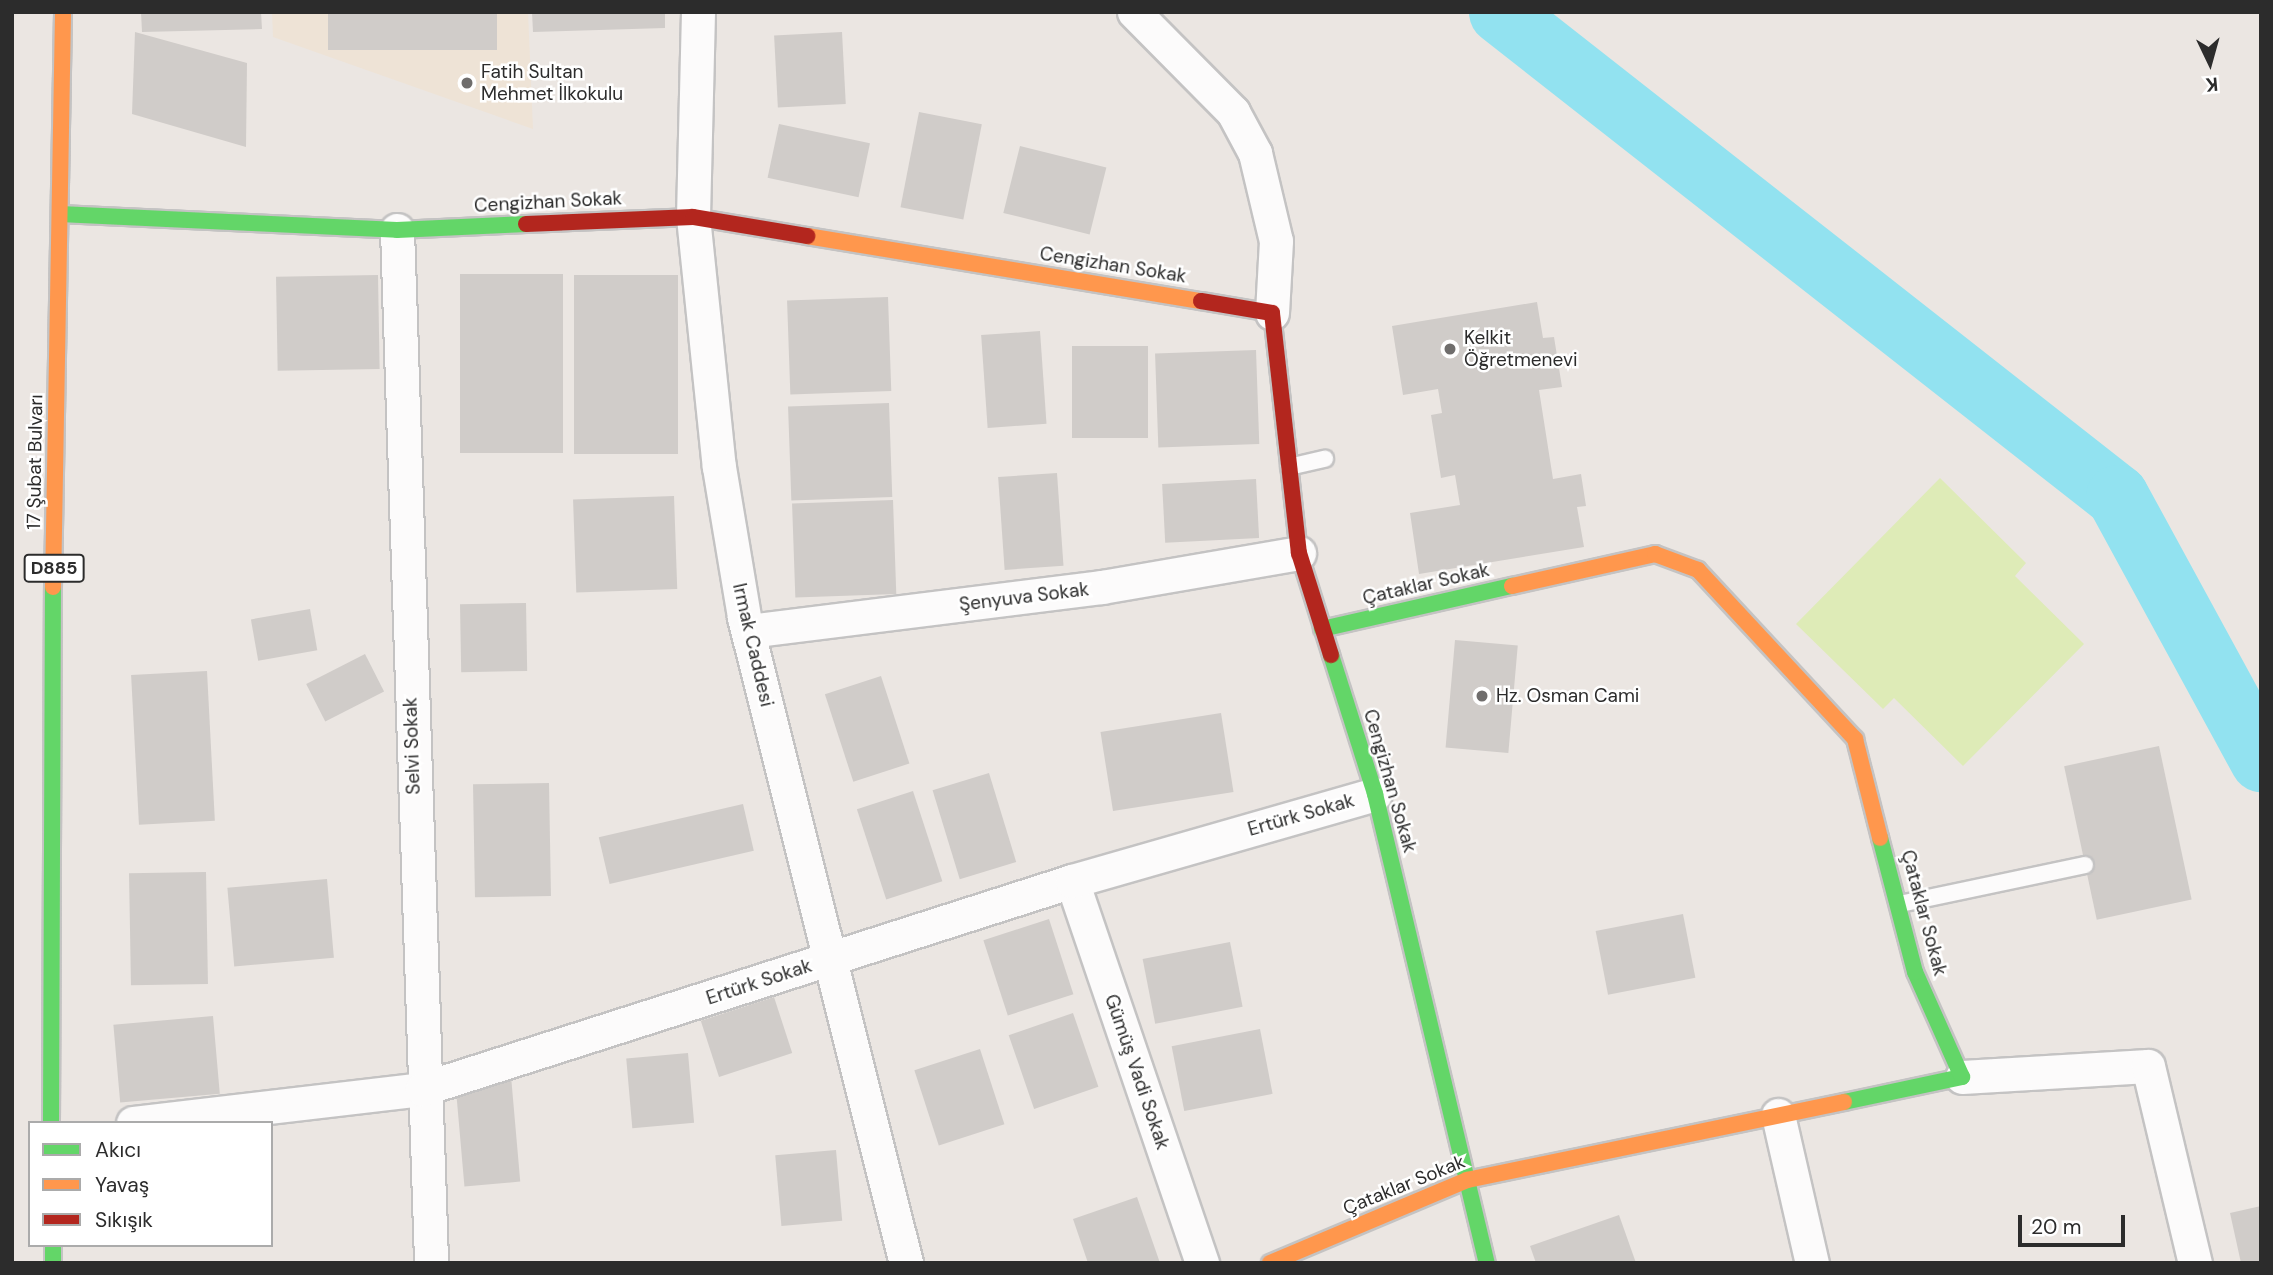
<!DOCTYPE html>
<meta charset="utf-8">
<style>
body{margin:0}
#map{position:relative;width:2273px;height:1275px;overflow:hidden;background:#ebe6e2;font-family:"DM Sans",sans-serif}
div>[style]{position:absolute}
.education>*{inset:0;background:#eee3d6}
.pitch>*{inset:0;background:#deebb7}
.river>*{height:63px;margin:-31.5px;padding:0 31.5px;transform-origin:31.5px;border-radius:31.5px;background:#92e2f0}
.building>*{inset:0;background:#d0ccc9;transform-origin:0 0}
.roads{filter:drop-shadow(2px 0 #c4c3c3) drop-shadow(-2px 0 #c4c3c3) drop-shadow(0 2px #c4c3c3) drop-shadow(0 -2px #c4c3c3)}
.lane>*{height:16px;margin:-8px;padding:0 8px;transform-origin:8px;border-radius:8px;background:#fcfbfb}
.street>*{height:33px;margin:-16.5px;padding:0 16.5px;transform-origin:16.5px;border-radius:16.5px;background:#fcfbfb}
.fast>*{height:16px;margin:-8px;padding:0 8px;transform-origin:8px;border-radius:8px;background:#63d668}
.slow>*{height:16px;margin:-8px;padding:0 8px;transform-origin:8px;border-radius:8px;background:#ff974d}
.jam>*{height:16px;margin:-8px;padding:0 8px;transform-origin:8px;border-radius:8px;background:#b3261e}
.dots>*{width:19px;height:19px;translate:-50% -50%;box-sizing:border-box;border:4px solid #fff;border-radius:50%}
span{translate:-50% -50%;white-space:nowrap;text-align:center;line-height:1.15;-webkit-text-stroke:5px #fff;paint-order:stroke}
.shield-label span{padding:2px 5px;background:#fff;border:2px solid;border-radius:5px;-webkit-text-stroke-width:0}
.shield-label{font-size:18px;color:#2c2c2c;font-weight:700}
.poi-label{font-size:19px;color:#2c2c2c}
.left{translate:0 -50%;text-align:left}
.street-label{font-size:19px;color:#2c2c2c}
.frame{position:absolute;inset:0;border:14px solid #2c2c2c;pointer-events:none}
.legend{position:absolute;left:28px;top:1121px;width:245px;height:126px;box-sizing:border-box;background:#fff;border:2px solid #ababab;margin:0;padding:9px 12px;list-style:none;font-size:21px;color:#2c2c2c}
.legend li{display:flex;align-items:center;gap:14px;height:35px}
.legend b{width:35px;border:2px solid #ababab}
.north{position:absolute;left:2175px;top:28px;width:70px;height:70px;-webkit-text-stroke:5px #fff;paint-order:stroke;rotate:175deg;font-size:19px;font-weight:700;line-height:28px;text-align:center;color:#2c2c2c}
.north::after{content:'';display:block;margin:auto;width:24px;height:32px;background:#2c2c2c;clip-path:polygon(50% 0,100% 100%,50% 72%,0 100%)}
.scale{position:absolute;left:2018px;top:1215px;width:107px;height:32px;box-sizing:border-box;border:4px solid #2c2c2c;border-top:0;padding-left:9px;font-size:21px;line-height:24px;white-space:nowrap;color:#2c2c2c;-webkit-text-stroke:5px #fff;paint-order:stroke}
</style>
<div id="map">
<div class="education">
<i style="clip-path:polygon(272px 12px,528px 12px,533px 129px,273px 37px)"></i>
</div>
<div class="pitch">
<i style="clip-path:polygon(1940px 478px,2026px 563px,2015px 576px,2084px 644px,1963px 766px,1894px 698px,1883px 709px,1796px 624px)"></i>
</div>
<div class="river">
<i style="left:1500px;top:12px;width:784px;rotate:38.11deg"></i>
<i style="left:2117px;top:496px;width:301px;rotate:61.4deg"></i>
</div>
<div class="building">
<i style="clip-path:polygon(141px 12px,261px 12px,262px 29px,142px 32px)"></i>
<i style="left:328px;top:12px;width:169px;height:38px"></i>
<i style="clip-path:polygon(532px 12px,665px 12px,665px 28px,533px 32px)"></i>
<i style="clip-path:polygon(135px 32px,247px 63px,246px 147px,132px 114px)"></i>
<i style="left:842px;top:32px;width:72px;height:68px;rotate:87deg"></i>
<i style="left:919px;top:112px;width:64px;height:97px;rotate:11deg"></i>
<i style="left:779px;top:124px;width:93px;height:55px;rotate:12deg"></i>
<i style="left:1020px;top:146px;width:89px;height:69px;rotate:14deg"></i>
<i style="left:563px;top:274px;width:179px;height:103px;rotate:90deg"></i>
<i style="left:378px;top:275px;width:94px;height:102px;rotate:89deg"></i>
<i style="left:678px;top:275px;width:179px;height:104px;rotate:90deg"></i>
<i style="left:888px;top:297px;width:94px;height:101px;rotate:88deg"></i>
<i style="clip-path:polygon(1537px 302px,1543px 338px,1554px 337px,1562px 387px,1539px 390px,1553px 479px,1581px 474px,1586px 506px,1577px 507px,1584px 547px,1419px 574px,1410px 513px,1460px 505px,1455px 475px,1441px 478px,1431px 415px,1442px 413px,1438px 389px,1403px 395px,1392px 326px)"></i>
<i style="left:1040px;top:331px;width:93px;height:59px;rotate:86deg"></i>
<i style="left:1072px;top:346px;width:76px;height:92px"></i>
<i style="left:1256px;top:350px;width:94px;height:101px;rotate:88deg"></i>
<i style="left:889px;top:403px;width:94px;height:101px;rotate:88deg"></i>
<i style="left:1057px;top:473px;width:93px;height:59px;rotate:86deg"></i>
<i style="left:1256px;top:479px;width:59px;height:94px;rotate:87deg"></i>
<i style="left:674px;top:496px;width:93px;height:101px;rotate:88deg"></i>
<i style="left:893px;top:500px;width:94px;height:101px;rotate:88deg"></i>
<i style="left:526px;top:603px;width:68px;height:66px;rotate:89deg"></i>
<i style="left:310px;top:609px;width:42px;height:60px;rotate:80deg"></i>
<i style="left:1455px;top:640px;width:63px;height:108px;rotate:5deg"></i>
<i style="left:365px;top:654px;width:42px;height:66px;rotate:63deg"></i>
<i style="left:207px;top:671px;width:150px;height:76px;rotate:87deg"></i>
<i style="left:881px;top:676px;width:92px;height:59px;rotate:72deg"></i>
<i style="left:1221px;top:713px;width:80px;height:122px;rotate:81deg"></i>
<i style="left:2159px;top:746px;width:157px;height:97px;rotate:78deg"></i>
<i style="left:989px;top:773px;width:93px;height:59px;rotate:73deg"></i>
<i style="left:549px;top:783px;width:113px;height:76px;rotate:89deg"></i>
<i style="left:913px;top:791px;width:95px;height:59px;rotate:72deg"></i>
<i style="left:743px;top:804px;width:48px;height:148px;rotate:77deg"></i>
<i style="left:206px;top:872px;width:112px;height:77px;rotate:89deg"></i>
<i style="left:327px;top:879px;width:79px;height:100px;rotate:85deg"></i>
<i style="left:1683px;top:914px;width:65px;height:89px;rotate:79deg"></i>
<i style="left:1049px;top:919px;width:79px;height:69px;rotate:72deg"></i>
<i style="left:1230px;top:942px;width:66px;height:89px;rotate:79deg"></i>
<i style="left:774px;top:997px;width:59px;height:77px;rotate:72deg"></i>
<i style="left:1073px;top:1013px;width:78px;height:68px;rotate:71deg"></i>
<i style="left:213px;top:1016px;width:78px;height:100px;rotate:85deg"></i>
<i style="left:1260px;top:1029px;width:66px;height:90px;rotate:79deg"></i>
<i style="left:980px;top:1049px;width:79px;height:69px;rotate:72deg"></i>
<i style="left:688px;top:1053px;width:70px;height:62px;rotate:85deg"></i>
<i style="left:511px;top:1076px;width:106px;height:56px;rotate:85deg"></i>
<i style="left:836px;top:1150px;width:71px;height:61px;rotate:85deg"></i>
<i style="clip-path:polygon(1137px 1197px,1160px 1263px,1088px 1263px,1073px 1219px)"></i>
<i style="clip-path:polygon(2261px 1206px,2261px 1263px,2241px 1263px,2230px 1213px)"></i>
<i style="clip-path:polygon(1619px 1215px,1636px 1263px,1536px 1263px,1530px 1246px)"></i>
</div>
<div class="roads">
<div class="lane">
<i style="left:1289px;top:467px;width:37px;rotate:-13deg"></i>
<i style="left:1900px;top:904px;width:189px;rotate:-11.9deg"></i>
</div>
<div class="street">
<i style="left:698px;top:12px;width:205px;rotate:91.4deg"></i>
<i style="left:693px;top:217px;width:251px;rotate:84.1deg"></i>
<i style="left:719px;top:467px;width:152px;rotate:80.5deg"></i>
<i style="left:744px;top:617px;width:666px;rotate:75.92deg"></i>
<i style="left:1134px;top:12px;width:141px;rotate:45.3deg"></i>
<i style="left:1233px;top:112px;width:47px;rotate:61.8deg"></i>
<i style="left:1255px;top:153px;width:90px;rotate:76.6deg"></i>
<i style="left:1276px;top:241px;width:72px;rotate:93.2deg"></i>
<i style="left:397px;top:230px;width:1034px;rotate:88.11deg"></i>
<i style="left:748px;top:631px;width:357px;rotate:-7.1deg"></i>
<i style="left:1102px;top:587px;width:200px;rotate:-9.8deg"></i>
<i style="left:1072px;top:881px;width:404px;rotate:71.2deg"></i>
<i style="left:1962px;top:1077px;width:186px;rotate:-3.4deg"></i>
<i style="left:2148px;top:1066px;width:203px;rotate:76.6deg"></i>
<i style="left:1778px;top:1115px;width:152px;rotate:77.1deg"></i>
<i style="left:133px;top:1123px;width:291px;rotate:-6.7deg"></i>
<i style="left:422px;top:1089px;width:682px;rotate:-17.74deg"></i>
<i style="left:1072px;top:881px;width:315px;rotate:-16deg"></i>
</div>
<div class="fast">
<i style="left:60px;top:214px;width:337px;rotate:2.7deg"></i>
<i style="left:397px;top:230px;width:129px;rotate:-2.7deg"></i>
<i style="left:1322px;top:629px;width:195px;rotate:-12.8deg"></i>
<i style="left:1331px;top:655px;width:146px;rotate:72.4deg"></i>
<i style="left:1375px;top:794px;width:482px;rotate:76.6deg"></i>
<i style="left:1844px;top:1102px;width:121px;rotate:-12deg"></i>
<i style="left:1962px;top:1077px;width:115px;rotate:-114.1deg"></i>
<i style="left:1915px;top:972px;width:138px;rotate:-104.6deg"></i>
<i style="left:51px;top:1123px;width:536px;rotate:-89.79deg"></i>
<i style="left:53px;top:1245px;width:18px;rotate:90deg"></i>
</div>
<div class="slow">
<i style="left:807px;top:236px;width:399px;rotate:9.4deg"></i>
<i style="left:1512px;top:586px;width:147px;rotate:-12.6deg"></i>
<i style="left:1655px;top:554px;width:46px;rotate:20.4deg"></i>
<i style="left:1698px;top:570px;width:231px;rotate:47.1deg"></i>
<i style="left:1855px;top:739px;width:102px;rotate:75.8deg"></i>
<i style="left:53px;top:587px;width:575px;rotate:-89deg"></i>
<i style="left:1270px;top:1263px;width:214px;rotate:-22.8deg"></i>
<i style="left:1467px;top:1180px;width:385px;rotate:-11.7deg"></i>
</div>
<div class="jam">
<i style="left:526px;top:224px;width:167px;rotate:-2.4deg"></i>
<i style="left:693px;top:217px;width:116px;rotate:9.5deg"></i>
<i style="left:1201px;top:301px;width:72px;rotate:9.6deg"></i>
<i style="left:1272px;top:313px;width:242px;rotate:83.6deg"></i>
<i style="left:1299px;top:553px;width:107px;rotate:72.6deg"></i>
</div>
</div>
<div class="dots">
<i style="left:467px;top:83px;background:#6f6d6c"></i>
<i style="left:1450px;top:349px;background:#6f6d6c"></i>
<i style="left:1482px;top:696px;background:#6f6d6c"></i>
</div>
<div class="shield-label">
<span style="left:54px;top:568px">D885</span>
</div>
<div class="poi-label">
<span class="left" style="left:481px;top:83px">Fatih Sultan<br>Mehmet İlkokulu</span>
<span class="left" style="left:1464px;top:349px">Kelkit<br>Öğretmenevi</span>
<span class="left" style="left:1496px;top:696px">Hz. Osman Cami</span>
</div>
<div class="street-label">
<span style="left:548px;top:202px;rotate:-3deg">Cengizhan Sokak</span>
<span style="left:1113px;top:265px;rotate:9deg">Cengizhan Sokak</span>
<span style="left:35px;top:462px;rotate:-89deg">17 Şubat Bulvarı</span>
<span style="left:1426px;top:584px;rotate:-13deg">Çataklar Sokak</span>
<span style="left:1024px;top:597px;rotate:-7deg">Şenyuva Sokak</span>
<span style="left:753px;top:645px;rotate:77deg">Irmak Caddesi</span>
<span style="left:412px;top:746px;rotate:-92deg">Selvi Sokak</span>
<span style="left:1390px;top:781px;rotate:74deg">Cengizhan Sokak</span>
<span style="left:1301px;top:815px;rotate:-16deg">Ertürk Sokak</span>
<span style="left:1924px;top:913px;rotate:75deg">Çataklar Sokak</span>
<span style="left:759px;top:982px;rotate:-18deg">Ertürk Sokak</span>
<span style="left:1137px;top:1072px;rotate:71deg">Gümüş Vadi Sokak</span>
<span style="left:1404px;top:1185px;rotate:-22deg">Çataklar Sokak</span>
</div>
<div class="frame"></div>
<ul class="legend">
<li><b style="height:9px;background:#63d668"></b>Akıcı</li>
<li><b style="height:9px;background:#ff974d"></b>Yavaş</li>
<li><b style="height:9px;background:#b3261e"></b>Sıkışık</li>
</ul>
<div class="north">K</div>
<div class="scale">20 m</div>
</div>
